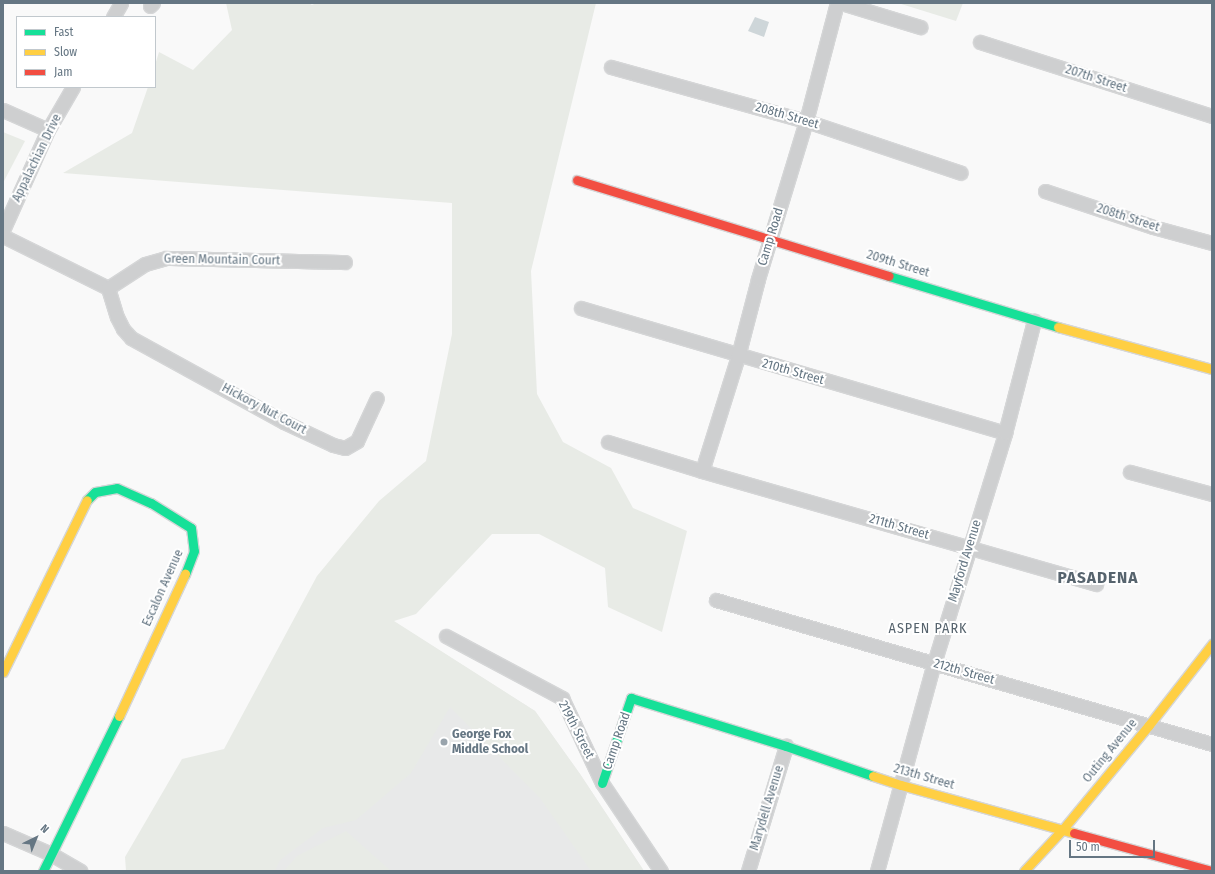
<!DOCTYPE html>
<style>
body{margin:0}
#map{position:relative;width:1215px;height:874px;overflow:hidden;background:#f9f9f9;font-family:"Fira Sans Condensed",sans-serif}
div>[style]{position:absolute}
.built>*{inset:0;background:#e8e9e9}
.green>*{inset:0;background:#e8ebe6}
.water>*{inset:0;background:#ced6d9}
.roads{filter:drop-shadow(1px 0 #d5d6d7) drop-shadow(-1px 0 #d5d6d7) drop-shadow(0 1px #d5d6d7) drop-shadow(0 -1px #d5d6d7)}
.street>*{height:13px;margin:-6.5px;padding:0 6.5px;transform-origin:6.5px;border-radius:6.5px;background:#cecfd0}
.fast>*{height:9px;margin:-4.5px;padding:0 4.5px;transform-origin:4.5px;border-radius:4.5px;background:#16e098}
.slow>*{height:9px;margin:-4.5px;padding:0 4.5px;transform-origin:4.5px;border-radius:4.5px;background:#ffcf43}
.jam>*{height:9px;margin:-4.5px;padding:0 4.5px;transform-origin:4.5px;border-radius:4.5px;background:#f24e42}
.dots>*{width:11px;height:11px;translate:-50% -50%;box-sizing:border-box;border:2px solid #fff;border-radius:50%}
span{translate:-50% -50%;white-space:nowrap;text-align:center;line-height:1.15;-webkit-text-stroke:4px #fff;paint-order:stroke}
.street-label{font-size:13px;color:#657683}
.poi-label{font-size:13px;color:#657683;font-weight:700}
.left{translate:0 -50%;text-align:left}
.neighbourhood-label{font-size:14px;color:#57646e;letter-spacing:1px}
.district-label{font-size:17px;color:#57646e;font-weight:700;letter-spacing:1px}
.frame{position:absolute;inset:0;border:4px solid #657683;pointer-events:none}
.legend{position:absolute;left:16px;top:16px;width:140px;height:72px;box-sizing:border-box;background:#fff;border:1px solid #c1c8cd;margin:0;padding:5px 7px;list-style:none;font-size:12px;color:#657683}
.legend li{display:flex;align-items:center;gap:8px;height:20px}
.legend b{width:20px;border:1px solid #c1c8cd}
.north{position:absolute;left:16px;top:818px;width:40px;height:40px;-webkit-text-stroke:3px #fff;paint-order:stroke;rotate:43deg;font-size:11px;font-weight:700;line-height:16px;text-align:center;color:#657683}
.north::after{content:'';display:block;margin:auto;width:14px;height:18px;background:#657683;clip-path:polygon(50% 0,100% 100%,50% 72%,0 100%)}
.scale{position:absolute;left:1069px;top:840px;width:86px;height:18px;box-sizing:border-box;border:2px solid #657683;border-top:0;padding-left:5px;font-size:12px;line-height:14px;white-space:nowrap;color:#657683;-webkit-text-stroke:3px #fff;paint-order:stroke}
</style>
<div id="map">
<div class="built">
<i style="clip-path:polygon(393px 621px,535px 711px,580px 774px,644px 871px,266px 871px)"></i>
</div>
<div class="green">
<i style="clip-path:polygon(226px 3px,309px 3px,312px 5px,316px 3px,596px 3px,531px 271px,537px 394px,563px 442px,611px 468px,633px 508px,687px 531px,662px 632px,608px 607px,605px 568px,539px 534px,492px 534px,416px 614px,394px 621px,535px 711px,580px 774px,644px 871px,591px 871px,540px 798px,450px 707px,411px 773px,356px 820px,323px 828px,280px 860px,275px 871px,126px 871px,125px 857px,182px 759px,224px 749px,317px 576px,379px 501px,426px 461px,452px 334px,452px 203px,63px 173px,132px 133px,148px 87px,155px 87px,155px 65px,159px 52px,193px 70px,232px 30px)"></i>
<i style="clip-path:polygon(898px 3px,963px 3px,956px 21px)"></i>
<i style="clip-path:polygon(3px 132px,25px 141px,3px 183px)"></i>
<i style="clip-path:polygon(346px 831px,391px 871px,284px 871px,297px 856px)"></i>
</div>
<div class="water">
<i style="clip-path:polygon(755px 17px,769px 22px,764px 37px,748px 31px)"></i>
</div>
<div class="roads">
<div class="street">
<i style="left:841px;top:3px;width:83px;rotate:16.9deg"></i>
<i style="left:150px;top:6px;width:4px;rotate:-45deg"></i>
<i style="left:113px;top:17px;width:16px;rotate:-60deg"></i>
<i style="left:980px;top:42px;width:244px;rotate:17.7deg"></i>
<i style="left:611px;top:67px;width:202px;rotate:15.5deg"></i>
<i style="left:806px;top:121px;width:163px;rotate:18.5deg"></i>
<i style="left:3px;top:110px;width:49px;rotate:24deg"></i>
<i style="left:1045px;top:191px;width:114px;rotate:18.4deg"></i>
<i style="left:1153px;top:227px;width:61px;rotate:15.2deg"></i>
<i style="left:3px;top:230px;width:110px;rotate:-65.8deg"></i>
<i style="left:48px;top:130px;width:50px;rotate:-59.8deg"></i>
<i style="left:3px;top:236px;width:117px;rotate:26.3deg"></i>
<i style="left:108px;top:288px;width:30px;rotate:73deg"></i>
<i style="left:117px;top:317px;width:13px;rotate:63deg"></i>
<i style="left:123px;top:329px;width:12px;rotate:48deg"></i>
<i style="left:131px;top:338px;width:175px;rotate:28.8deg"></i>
<i style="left:284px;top:422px;width:54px;rotate:25.1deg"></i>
<i style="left:333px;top:445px;width:12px;rotate:14deg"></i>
<i style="left:345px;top:448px;width:14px;rotate:-30deg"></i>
<i style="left:357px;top:441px;width:47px;rotate:-65.1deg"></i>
<i style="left:108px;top:288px;width:44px;rotate:-33deg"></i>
<i style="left:145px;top:264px;width:22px;rotate:-16deg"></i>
<i style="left:166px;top:258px;width:179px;rotate:1.3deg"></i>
<i style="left:581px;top:308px;width:442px;rotate:16.4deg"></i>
<i style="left:608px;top:442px;width:98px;rotate:17.1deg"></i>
<i style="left:702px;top:471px;width:410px;rotate:16deg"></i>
<i style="left:702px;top:471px;width:121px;rotate:-72.6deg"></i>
<i style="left:738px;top:356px;width:80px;rotate:-75.4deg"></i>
<i style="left:758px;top:279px;width:165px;rotate:-73.1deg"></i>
<i style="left:806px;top:121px;width:122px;rotate:-75.3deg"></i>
<i style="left:1130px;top:472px;width:85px;rotate:15deg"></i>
<i style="left:716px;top:600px;width:516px;rotate:16.19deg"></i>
<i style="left:446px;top:636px;width:132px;rotate:28.1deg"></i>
<i style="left:562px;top:698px;width:94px;rotate:64.8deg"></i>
<i style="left:602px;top:783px;width:106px;rotate:56.2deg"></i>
<i style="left:3px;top:833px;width:52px;rotate:23.6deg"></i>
<i style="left:51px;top:854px;width:34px;rotate:30deg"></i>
<i style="left:748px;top:871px;width:131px;rotate:-73.1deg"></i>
<i style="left:877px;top:871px;width:216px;rotate:-74.7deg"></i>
<i style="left:934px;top:663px;width:241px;rotate:-72.8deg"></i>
<i style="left:1005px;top:433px;width:116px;rotate:-75.5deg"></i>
</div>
<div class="fast">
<i style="left:889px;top:276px;width:177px;rotate:16.8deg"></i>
<i style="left:87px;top:500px;width:11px;rotate:-45deg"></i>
<i style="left:95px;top:492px;width:22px;rotate:-10deg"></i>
<i style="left:117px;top:488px;width:37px;rotate:24deg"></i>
<i style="left:151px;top:503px;width:47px;rotate:32deg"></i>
<i style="left:191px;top:528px;width:23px;rotate:83deg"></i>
<i style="left:194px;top:551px;width:25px;rotate:111deg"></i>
<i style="left:602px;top:783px;width:90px;rotate:-71.2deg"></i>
<i style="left:631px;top:698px;width:162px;rotate:17.2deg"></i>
<i style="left:786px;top:746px;width:92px;rotate:19deg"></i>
<i style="left:43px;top:871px;width:173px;rotate:-63.9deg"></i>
</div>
<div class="slow">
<i style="left:1058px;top:327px;width:160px;rotate:15.3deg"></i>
<i style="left:3px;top:672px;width:191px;rotate:-64deg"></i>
<i style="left:119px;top:716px;width:157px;rotate:-65.1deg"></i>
<i style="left:873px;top:776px;width:29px;rotate:18deg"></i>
<i style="left:901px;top:785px;width:180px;rotate:15.5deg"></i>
<i style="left:1024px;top:871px;width:57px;rotate:-47.1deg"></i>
<i style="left:1063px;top:829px;width:135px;rotate:-50.4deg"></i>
<i style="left:1149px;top:725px;width:103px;rotate:-52.1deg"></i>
</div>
<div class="jam">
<i style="left:577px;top:180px;width:326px;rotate:17.1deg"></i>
<i style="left:1074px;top:833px;width:143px;rotate:15.4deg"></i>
</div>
</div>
<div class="dots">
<i style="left:444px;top:742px;background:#99a4ac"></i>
</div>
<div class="street-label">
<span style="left:1096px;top:79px;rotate:18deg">207th Street</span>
<span style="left:787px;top:116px;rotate:16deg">208th Street</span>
<span style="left:37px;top:158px;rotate:-64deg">Appalachian Drive</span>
<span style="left:1128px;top:218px;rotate:18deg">208th Street</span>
<span style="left:771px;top:237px;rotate:-73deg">Camp Road</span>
<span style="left:222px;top:260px;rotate:1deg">Green Mountain Court</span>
<span style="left:898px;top:264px;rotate:17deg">209th Street</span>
<span style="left:793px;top:372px;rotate:16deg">210th Street</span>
<span style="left:264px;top:409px;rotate:28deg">Hickory Nut Court</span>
<span style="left:899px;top:527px;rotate:16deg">211th Street</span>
<span style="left:965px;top:561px;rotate:-73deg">Mayford Avenue</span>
<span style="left:163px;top:588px;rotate:-66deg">Escalon Avenue</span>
<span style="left:964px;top:672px;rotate:16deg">212th Street</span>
<span style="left:576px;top:730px;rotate:63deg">219th Street</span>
<span style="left:617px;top:741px;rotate:-71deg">Camp Road</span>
<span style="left:1110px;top:751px;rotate:-51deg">Outing Avenue</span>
<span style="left:924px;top:777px;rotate:16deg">213th Street</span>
<span style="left:767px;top:808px;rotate:-73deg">Marydell Avenue</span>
</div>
<div class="poi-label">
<span class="left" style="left:452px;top:742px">George Fox<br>Middle School</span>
</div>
<div class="neighbourhood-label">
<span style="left:928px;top:629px">ASPEN PARK</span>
</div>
<div class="district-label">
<span style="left:1098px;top:578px">PASADENA</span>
</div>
<div class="frame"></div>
<ul class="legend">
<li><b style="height:5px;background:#16e098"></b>Fast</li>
<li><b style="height:5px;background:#ffcf43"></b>Slow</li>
<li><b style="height:5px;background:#f24e42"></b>Jam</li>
</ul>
<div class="north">N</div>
<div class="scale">50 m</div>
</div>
